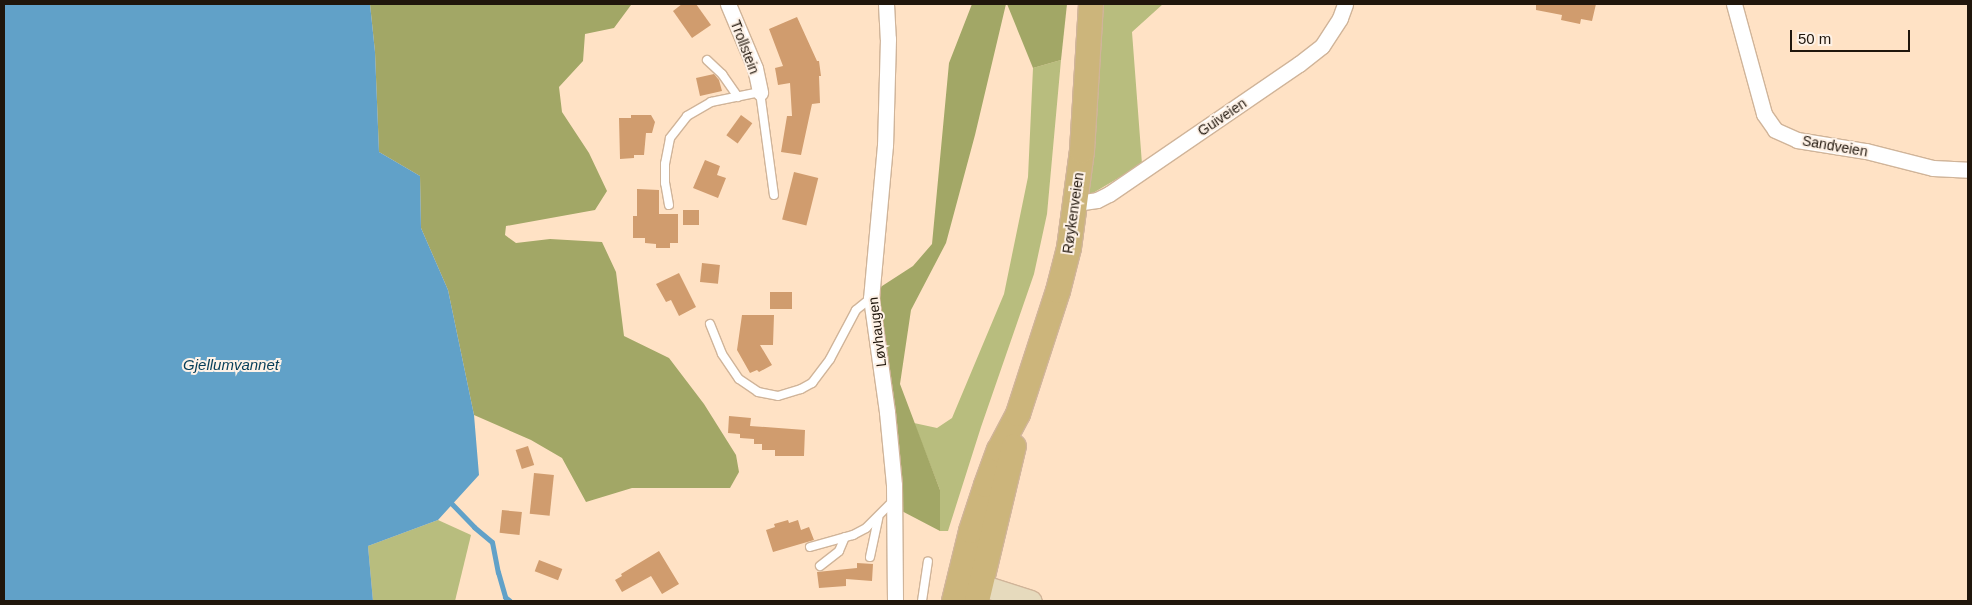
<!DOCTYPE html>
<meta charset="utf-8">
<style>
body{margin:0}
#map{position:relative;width:1972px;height:605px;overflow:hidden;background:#ffe2c5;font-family:Arial,sans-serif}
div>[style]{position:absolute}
.green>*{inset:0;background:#b8bd7e}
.forest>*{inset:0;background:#a2a766}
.water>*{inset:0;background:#61a1c8}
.stream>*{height:5px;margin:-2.5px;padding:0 2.5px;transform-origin:2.5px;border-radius:2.5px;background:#61a1c8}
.building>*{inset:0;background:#d09c6e;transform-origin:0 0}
.roads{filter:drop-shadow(1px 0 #d0b499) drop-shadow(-1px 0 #d0b499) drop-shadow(0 1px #d0b499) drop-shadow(0 -1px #d0b499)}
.service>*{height:8px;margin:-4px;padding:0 4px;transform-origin:4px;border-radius:4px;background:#fff}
.minor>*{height:15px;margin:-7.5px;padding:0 7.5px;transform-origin:7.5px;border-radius:7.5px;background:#fff}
.secondary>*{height:21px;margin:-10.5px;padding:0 10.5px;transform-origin:10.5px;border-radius:10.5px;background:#e6dabd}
.primary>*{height:24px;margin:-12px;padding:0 12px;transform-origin:12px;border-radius:12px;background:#ccb57b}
span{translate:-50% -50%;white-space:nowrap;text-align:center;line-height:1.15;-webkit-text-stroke:4px #fef2e7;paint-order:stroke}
.street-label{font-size:14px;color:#20160c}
.water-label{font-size:15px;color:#053d58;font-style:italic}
.frame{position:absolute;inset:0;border:5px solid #20160c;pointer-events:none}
.scale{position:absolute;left:1790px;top:30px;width:120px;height:22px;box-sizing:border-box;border:2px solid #20160c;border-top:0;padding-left:6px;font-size:15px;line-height:18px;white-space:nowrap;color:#20160c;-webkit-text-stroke:4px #fef2e7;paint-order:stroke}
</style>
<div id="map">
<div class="green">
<i style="clip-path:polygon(1101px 4px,1163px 4px,1132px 32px,1142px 164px,1088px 196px)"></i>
<i style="clip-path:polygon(1061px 60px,1047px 214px,1034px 274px,981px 427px,948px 531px,940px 531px,940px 490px,914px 423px,937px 428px,952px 418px,1004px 294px,1028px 177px,1033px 68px)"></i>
<i style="clip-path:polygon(438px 520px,471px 535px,455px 601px,373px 601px,368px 546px)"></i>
</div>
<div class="forest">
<i style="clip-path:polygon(370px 4px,631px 5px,614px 28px,585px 34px,583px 61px,559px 87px,562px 112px,589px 153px,607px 191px,595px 210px,506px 226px,505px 235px,516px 243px,550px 239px,602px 242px,616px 272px,624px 336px,669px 358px,704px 404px,736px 455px,739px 472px,730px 488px,632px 488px,586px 502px,562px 458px,531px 440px,474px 415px,448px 290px,421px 228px,420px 176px,379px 152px,375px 52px)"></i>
<i style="clip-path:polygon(972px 4px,1006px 4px,975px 135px,946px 243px,911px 310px,900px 384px,940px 490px,940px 531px,896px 508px,891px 410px,879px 288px,913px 266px,932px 244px,949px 63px)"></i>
<i style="clip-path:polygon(1007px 4px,1067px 4px,1061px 60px,1033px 68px)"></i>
</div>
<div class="water">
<i style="clip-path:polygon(4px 4px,370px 4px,375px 52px,379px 152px,420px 176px,421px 228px,448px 290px,474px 415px,479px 475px,438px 520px,368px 546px,373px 601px,4px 601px)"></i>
</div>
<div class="stream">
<i style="left:452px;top:504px;width:32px;rotate:46deg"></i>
<i style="left:474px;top:527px;width:23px;rotate:40deg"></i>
<i style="left:492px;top:542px;width:31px;rotate:79deg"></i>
<i style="left:498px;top:572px;width:26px;rotate:74deg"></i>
<i style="left:505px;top:597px;width:6px;rotate:39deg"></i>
</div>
<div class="building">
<i style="clip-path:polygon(682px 4px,696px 4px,711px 25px,692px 38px,673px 11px)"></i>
<i style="clip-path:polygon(1536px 4px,1596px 4px,1592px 21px,1581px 19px,1580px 24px,1561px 20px,1562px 15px,1536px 10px)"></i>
<i style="clip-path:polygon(797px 17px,817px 61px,819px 61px,821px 76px,819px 76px,820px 103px,812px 104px,801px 155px,781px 152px,787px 116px,792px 116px,790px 83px,778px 85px,775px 68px,783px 66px,769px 29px)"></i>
<i style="clip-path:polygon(714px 74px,719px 80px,722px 91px,700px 96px,696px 78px)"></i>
<i style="clip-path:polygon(631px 115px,651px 115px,655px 122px,652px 133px,646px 133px,644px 155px,634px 155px,634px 158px,620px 159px,619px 118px,631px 118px)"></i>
<i style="left:741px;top:115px;width:14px;height:25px;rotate:36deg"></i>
<i style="clip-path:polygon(705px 160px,720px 166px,717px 175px,726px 178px,718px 198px,693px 188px)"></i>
<i style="left:794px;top:172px;width:25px;height:49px;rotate:14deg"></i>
<i style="clip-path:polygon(637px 189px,659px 190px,659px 214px,678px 214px,678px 243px,670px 243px,670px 248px,656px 248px,656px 244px,645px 243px,645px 238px,633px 238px,633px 216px,637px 216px)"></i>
<i style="left:683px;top:210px;width:16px;height:15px"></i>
<i style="left:702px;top:263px;width:18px;height:19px;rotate:6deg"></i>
<i style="clip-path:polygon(679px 273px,696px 307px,679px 316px,671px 300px,666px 302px,656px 284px)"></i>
<i style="left:770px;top:292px;width:22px;height:17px"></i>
<i style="clip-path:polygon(742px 315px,774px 315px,773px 345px,760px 345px,772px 365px,759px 372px,757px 370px,750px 373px,737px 350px)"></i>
<i style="clip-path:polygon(729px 416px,751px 418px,750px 426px,805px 430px,804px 456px,775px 456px,775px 450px,762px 450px,762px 444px,754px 444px,754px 439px,740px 438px,740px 434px,728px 433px)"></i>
<i style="left:528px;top:446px;width:20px;height:13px;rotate:72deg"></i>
<i style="left:534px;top:473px;width:20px;height:41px;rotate:6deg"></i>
<i style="left:502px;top:510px;width:20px;height:23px;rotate:6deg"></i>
<i style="clip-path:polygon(788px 520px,789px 523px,798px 520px,801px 530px,809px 527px,814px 540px,773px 552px,766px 530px,775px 527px,774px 524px)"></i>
<i style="clip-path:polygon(659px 551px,679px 584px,662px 594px,651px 576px,622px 592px,615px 580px,622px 576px,621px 574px)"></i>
<i style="left:539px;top:560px;width:25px;height:12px;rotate:21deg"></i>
<i style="clip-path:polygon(857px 563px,873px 564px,872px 581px,846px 579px,846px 586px,819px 588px,817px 572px,857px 568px)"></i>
</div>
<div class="roads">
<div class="service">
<i style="left:707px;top:60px;width:21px;rotate:43deg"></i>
<i style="left:722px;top:74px;width:28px;rotate:55deg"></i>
<i style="left:669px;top:205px;width:22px;rotate:-100deg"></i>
<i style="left:665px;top:183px;width:19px;rotate:-90deg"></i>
<i style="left:665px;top:164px;width:26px;rotate:-79deg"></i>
<i style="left:670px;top:138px;width:28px;rotate:-52deg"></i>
<i style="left:687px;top:116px;width:28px;rotate:-30deg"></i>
<i style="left:711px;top:102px;width:50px;rotate:-11.5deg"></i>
<i style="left:760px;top:92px;width:104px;rotate:82.3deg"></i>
<i style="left:710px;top:324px;width:32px;rotate:68deg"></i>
<i style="left:722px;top:354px;width:30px;rotate:56deg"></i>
<i style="left:739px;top:379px;width:23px;rotate:34deg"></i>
<i style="left:758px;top:392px;width:20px;rotate:11deg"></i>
<i style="left:778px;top:396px;width:24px;rotate:-17deg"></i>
<i style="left:801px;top:389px;width:13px;rotate:-29deg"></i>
<i style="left:812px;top:383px;width:30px;rotate:-53deg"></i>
<i style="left:830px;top:359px;width:55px;rotate:-62deg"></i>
<i style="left:856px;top:310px;width:19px;rotate:-39deg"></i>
<i style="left:810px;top:547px;width:45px;rotate:-15.6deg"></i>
<i style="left:853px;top:535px;width:15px;rotate:-28deg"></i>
<i style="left:866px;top:528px;width:40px;rotate:-45deg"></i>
<i style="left:870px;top:557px;width:40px;rotate:-78deg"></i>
<i style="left:820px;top:566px;width:24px;rotate:-38deg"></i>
<i style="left:839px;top:551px;width:15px;rotate:-67deg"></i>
<i style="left:922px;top:601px;width:40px;rotate:-81.5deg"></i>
</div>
<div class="minor">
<i style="left:728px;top:4px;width:69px;rotate:67.1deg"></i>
<i style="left:755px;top:68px;width:25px;rotate:78deg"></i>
<i style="left:886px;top:4px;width:35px;rotate:87deg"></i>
<i style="left:888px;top:39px;width:106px;rotate:91.6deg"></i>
<i style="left:885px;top:145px;width:154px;rotate:95.2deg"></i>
<i style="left:871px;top:298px;width:115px;rotate:82deg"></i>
<i style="left:887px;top:412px;width:73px;rotate:84.5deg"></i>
<i style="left:894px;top:485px;width:116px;rotate:89.5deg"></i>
<i style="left:1734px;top:4px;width:114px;rotate:74.7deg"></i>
<i style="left:1764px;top:114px;width:19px;rotate:55deg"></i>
<i style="left:1775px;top:130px;width:24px;rotate:24deg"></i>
<i style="left:1797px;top:140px;width:70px;rotate:9.1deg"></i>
<i style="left:1866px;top:151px;width:69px;rotate:14.2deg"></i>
<i style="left:1933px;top:168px;width:35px;rotate:3deg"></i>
<i style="left:1076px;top:203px;width:21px;rotate:-8deg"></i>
<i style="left:1097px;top:200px;width:13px;rotate:-27deg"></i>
<i style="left:1109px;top:194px;width:230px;rotate:-34.4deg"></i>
<i style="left:1299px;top:64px;width:29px;rotate:-38deg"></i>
<i style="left:1322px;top:46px;width:33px;rotate:-57deg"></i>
<i style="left:1340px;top:18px;width:15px;rotate:-70deg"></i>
</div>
<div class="secondary">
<i style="left:965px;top:580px;width:69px;rotate:17.7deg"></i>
</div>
<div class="primary">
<i style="left:954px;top:601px;width:72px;rotate:-76.3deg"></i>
<i style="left:971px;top:531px;width:48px;rotate:-71.9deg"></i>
<i style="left:986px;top:485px;width:37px;rotate:-70deg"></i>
<i style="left:999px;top:450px;width:41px;rotate:-62.2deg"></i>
<i style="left:1018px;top:414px;width:129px;rotate:-72deg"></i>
<i style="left:1058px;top:291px;width:44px;rotate:-75.7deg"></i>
<i style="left:1069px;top:248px;width:98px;rotate:-82.4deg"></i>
<i style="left:1082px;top:151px;width:147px;rotate:-86.5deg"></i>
<i style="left:977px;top:601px;width:159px;rotate:-76.6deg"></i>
</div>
</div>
<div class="street-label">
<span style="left:745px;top:47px;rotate:69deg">Trollstein</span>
<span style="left:1222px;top:117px;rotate:-34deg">Guiveien</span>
<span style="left:1835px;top:146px;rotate:10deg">Sandveien</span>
<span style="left:1073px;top:213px;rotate:-82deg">Røykenveien</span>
<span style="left:877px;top:332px;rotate:-97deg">Løvhaugen</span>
</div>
<div class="water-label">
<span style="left:231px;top:365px">Gjellumvannet</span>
</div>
<div class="frame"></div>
<div class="scale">50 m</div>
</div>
